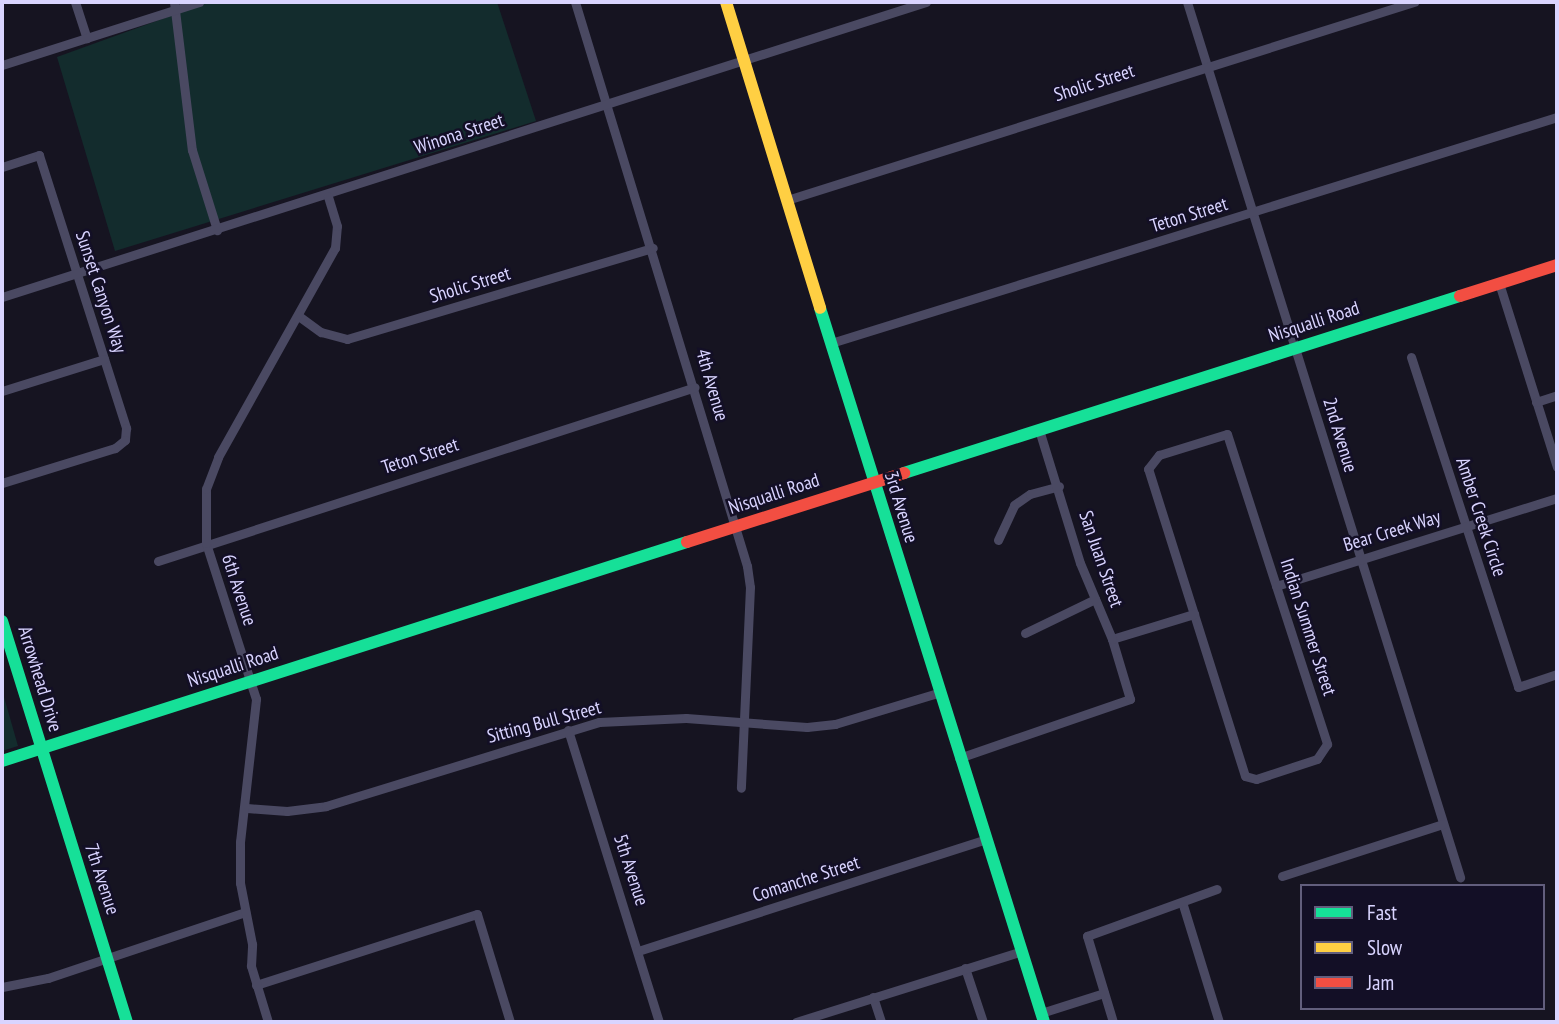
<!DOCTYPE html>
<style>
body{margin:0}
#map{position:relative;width:1559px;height:1024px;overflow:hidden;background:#161421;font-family:"PT Sans Narrow",sans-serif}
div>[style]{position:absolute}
.green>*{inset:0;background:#132c2d}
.street>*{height:9px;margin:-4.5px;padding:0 4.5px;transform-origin:4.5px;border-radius:4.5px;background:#4a4962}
.fast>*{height:12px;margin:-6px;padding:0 6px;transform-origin:6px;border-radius:6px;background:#16e098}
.slow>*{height:12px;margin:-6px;padding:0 6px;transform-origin:6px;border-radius:6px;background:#ffcf43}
.jam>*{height:12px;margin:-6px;padding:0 6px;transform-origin:6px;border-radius:6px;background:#f24e42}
span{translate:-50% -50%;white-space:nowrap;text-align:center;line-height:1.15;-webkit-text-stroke:5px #130f26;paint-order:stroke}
.street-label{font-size:19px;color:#d9d4ff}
.frame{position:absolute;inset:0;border:4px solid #d9d4ff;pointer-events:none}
.legend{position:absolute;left:1300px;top:884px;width:245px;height:126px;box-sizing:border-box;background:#130f26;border:2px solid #625e7d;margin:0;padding:9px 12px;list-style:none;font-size:21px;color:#d9d4ff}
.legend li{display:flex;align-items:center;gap:14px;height:35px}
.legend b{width:35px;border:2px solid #625e7d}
</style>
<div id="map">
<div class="green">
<i style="clip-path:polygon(209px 2px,497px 2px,536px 121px,115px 251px,57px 57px)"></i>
<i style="clip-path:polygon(2px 690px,18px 746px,2px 751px)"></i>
</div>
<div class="street">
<i style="left:75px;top:2px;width:38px;rotate:72deg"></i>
<i style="left:174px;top:2px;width:149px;rotate:83.1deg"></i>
<i style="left:192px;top:150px;width:84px;rotate:72.6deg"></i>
<i style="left:575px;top:2px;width:590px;rotate:73.04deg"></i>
<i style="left:747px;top:566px;width:21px;rotate:82deg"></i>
<i style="left:750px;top:587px;width:201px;rotate:92.6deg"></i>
<i style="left:1187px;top:2px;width:917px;rotate:72.67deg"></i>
<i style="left:2px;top:65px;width:207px;rotate:-17.7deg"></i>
<i style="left:2px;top:167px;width:39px;rotate:-18deg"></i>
<i style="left:39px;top:155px;width:287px;rotate:72.3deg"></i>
<i style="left:126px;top:428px;width:12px;rotate:95deg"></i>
<i style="left:125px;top:440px;width:13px;rotate:141deg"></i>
<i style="left:115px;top:448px;width:118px;rotate:162.8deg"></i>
<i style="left:787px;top:200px;width:658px;rotate:-17.53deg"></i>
<i style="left:1499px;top:283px;width:193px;rotate:72.5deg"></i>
<i style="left:2px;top:297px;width:970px;rotate:-17.71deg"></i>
<i style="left:300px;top:317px;width:26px;rotate:36deg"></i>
<i style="left:321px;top:332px;width:27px;rotate:15deg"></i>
<i style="left:347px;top:339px;width:319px;rotate:-16.6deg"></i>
<i style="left:831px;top:343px;width:760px;rotate:-17.29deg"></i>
<i style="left:1411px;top:357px;width:347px;rotate:72deg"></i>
<i style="left:1518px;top:687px;width:41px;rotate:-18.4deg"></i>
<i style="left:2px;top:391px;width:107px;rotate:-17.4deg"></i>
<i style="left:1536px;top:402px;width:22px;rotate:-18deg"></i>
<i style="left:1227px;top:434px;width:326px;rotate:72.1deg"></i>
<i style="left:1327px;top:744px;width:18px;rotate:124deg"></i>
<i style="left:1317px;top:759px;width:64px;rotate:161.8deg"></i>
<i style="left:1256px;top:779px;width:11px;rotate:-165deg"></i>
<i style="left:1245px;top:776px;width:322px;rotate:-107.5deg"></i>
<i style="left:1148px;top:469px;width:18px;rotate:-52deg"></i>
<i style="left:1159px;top:455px;width:71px;rotate:-17.2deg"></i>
<i style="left:998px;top:540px;width:38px;rotate:-65deg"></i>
<i style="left:1014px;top:505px;width:19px;rotate:-35deg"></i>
<i style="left:1030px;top:494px;width:30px;rotate:-15deg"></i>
<i style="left:158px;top:561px;width:564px;rotate:-17.95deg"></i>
<i style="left:1276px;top:586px;width:294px;rotate:-17.4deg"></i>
<i style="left:1025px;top:633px;width:78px;rotate:-25.9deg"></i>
<i style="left:1112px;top:639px;width:86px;rotate:-17deg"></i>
<i style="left:568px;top:730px;width:306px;rotate:72.7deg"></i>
<i style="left:959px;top:758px;width:181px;rotate:-19deg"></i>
<i style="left:1130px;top:699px;width:63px;rotate:-106.7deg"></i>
<i style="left:1112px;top:639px;width:82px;rotate:-112.8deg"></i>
<i style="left:1080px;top:563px;width:139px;rotate:-107.1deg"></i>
<i style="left:247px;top:808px;width:40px;rotate:4.3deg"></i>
<i style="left:287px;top:811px;width:39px;rotate:-7deg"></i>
<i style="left:326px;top:806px;width:286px;rotate:-17.1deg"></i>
<i style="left:599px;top:722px;width:87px;rotate:-2.6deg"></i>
<i style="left:686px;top:718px;width:121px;rotate:4.3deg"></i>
<i style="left:807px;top:727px;width:28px;rotate:-6deg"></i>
<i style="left:835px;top:724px;width:108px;rotate:-16.8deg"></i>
<i style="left:1282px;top:876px;width:169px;rotate:-17.9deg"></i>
<i style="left:1183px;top:905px;width:122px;rotate:72.9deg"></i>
<i style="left:638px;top:951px;width:362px;rotate:-17.8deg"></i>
<i style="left:965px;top:968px;width:57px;rotate:71.6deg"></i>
<i style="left:256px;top:985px;width:232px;rotate:-17.8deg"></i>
<i style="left:477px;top:914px;width:113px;rotate:73deg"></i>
<i style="left:2px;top:987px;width:47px;rotate:-11.1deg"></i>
<i style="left:48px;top:978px;width:208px;rotate:-18.5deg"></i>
<i style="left:873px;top:997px;width:26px;rotate:72deg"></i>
<i style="left:1041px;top:1013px;width:66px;rotate:-17.6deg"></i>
<i style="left:268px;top:1022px;width:59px;rotate:-106.9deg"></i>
<i style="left:251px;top:966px;width:22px;rotate:-87deg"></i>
<i style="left:252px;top:944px;width:62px;rotate:-101.1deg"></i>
<i style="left:240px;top:883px;width:41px;rotate:-90deg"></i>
<i style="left:240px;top:842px;width:144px;rotate:-83.6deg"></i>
<i style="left:256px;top:699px;width:164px;rotate:-107.8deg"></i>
<i style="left:206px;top:543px;width:54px;rotate:-90deg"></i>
<i style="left:206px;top:489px;width:34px;rotate:-69deg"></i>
<i style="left:218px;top:457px;width:240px;rotate:-60.8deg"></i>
<i style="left:335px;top:248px;width:22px;rotate:-85deg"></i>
<i style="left:337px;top:226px;width:31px;rotate:-107deg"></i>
<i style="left:796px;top:1022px;width:237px;rotate:-17.4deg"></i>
<i style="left:1113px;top:1022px;width:90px;rotate:-106.8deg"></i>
<i style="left:1087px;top:936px;width:138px;rotate:-19.9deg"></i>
</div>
<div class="fast">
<i style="left:820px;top:308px;width:748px;rotate:72.58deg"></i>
<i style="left:904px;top:473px;width:583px;rotate:-17.66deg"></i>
<i style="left:2px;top:621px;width:420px;rotate:72.7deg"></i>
<i style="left:2px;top:761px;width:719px;rotate:-17.73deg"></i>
</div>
<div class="slow">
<i style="left:726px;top:2px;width:320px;rotate:72.9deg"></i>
</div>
<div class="jam">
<i style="left:1460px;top:296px;width:102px;rotate:-17.7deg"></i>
<i style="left:687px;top:542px;width:228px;rotate:-17.6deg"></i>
</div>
<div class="street-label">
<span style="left:1094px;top:83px;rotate:-18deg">Sholic Street</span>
<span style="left:459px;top:134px;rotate:-18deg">Winona Street</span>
<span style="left:1189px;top:215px;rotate:-17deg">Teton Street</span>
<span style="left:470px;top:285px;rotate:-17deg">Sholic Street</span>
<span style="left:101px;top:292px;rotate:72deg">Sunset Canyon Way</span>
<span style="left:1314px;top:322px;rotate:-18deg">Nisqualli Road</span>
<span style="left:712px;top:385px;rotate:74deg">4th Avenue</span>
<span style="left:1340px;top:435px;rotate:73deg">2nd Avenue</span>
<span style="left:420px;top:456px;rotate:-18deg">Teton Street</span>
<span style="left:774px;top:494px;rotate:-18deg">Nisqualli Road</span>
<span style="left:901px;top:507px;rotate:73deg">3rd Avenue</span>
<span style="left:1481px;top:517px;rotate:72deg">Amber Creek Circle</span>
<span style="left:1392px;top:531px;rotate:-17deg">Bear Creek Way</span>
<span style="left:1101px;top:559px;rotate:71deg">San Juan Street</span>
<span style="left:239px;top:590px;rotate:72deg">6th Avenue</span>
<span style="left:1308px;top:627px;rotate:72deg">Indian Summer Street</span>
<span style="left:233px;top:667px;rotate:-18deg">Nisqualli Road</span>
<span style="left:40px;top:679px;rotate:73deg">Arrowhead Drive</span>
<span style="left:544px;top:722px;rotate:-15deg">Sitting Bull Street</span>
<span style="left:631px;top:870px;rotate:72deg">5th Avenue</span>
<span style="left:102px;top:879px;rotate:72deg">7th Avenue</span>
<span style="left:806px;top:879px;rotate:-18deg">Comanche Street</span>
</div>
<div class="frame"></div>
<ul class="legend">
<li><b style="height:9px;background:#16e098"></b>Fast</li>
<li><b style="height:9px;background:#ffcf43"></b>Slow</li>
<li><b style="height:9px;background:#f24e42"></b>Jam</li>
</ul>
</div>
